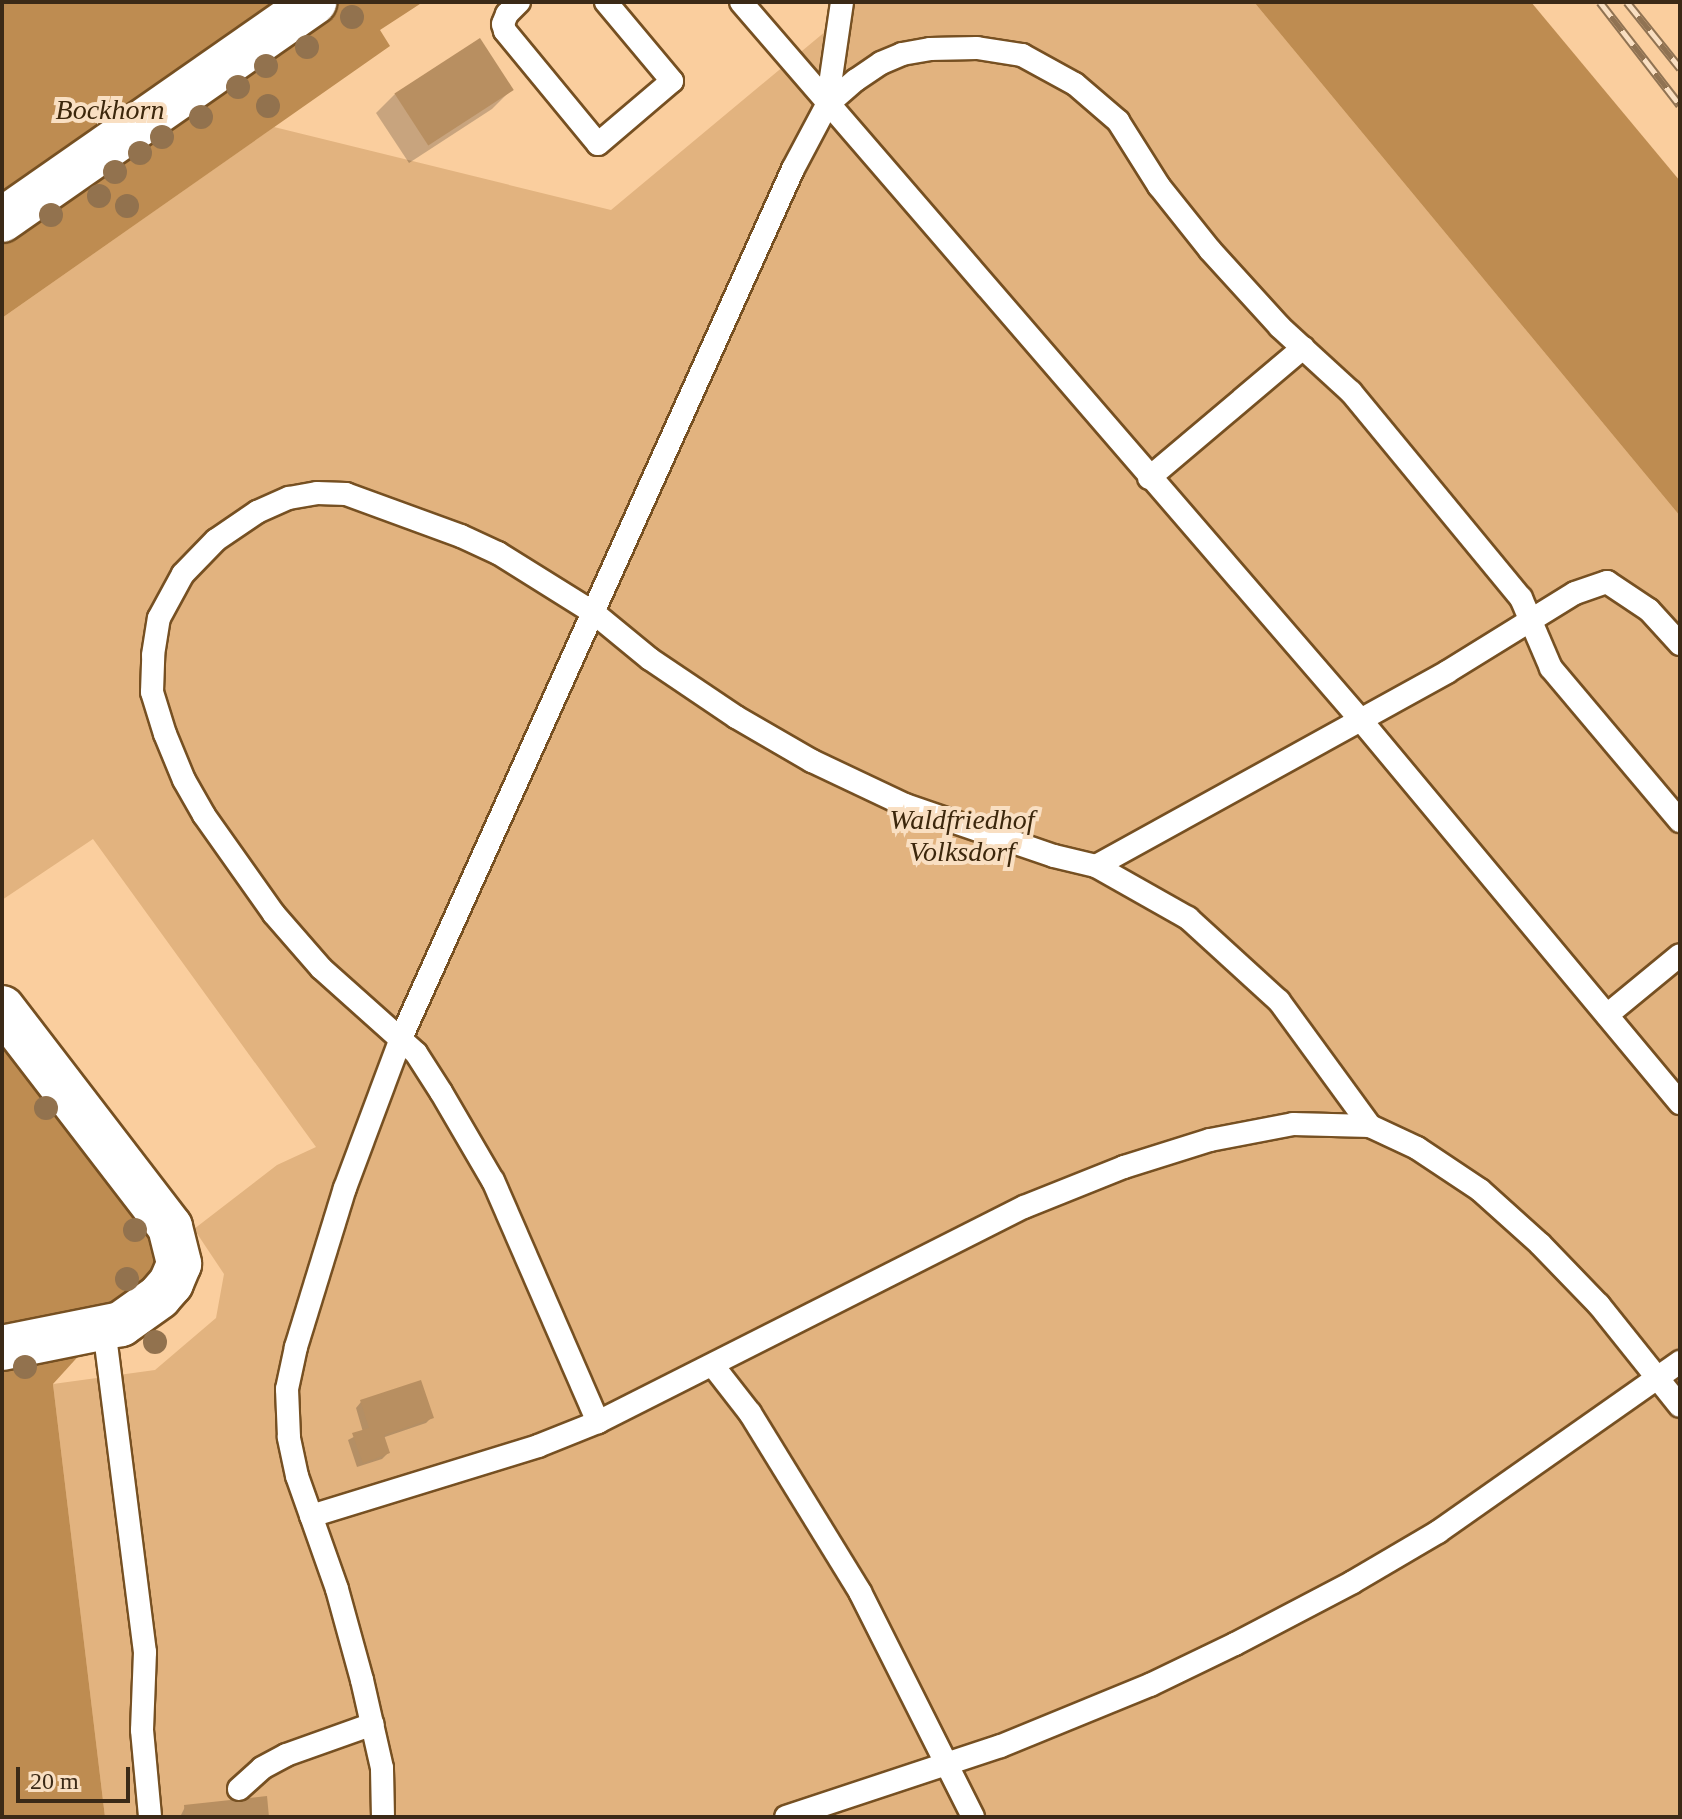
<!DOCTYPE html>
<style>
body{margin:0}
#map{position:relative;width:1682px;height:1819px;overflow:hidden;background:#face9e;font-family:"Times New Roman",serif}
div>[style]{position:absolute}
.green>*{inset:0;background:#e2b37f}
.forest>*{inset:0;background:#be8c51}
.shadow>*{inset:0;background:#0003}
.building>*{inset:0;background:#b88f61;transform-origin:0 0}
.roads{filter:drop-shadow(2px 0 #765022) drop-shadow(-2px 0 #765022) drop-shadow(0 2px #765022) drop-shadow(0 -2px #765022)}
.lane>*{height:22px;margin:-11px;padding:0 11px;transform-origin:11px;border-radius:11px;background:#fff}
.street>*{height:44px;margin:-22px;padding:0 22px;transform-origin:22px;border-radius:22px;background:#fff}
.rail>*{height:9px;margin-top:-4.5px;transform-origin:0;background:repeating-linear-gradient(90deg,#f9dfc2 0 18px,#907353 0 36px);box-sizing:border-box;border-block:2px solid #907353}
.trees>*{width:24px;height:24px;margin:-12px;border-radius:50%;background:#92724e}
span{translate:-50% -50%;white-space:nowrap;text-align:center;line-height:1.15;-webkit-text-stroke:8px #f9dfc2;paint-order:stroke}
.park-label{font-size:28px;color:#3c270c;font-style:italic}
.frame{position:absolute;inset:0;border:4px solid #3b2a17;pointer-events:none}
.scale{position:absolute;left:16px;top:1767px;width:114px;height:36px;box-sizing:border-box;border:4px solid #3b2a17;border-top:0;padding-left:10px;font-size:24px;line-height:28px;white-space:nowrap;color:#3b2a17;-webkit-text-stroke:6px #f9dfc2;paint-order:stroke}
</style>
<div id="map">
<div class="green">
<i style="clip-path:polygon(839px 2px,1254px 2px,1680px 516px,1680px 1817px,105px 1817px,53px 1384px,155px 1370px,216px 1318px,224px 1274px,194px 1229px,277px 1165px,316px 1147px,93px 839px,2px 900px,2px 318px,274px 127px,611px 210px,844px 16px)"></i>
</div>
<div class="forest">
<i style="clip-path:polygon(2px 2px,423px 2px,380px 30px,390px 46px,2px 318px)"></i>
<i style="clip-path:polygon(1254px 2px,1531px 2px,1680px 181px,1680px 516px)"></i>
<i style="clip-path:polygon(2px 1027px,158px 1222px,159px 1260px,143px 1294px,104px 1328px,53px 1384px,105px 1817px,2px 1817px)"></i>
</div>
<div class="shadow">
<i style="clip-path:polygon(511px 90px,492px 109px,409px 163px,376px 113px,395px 94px)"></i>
<i style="clip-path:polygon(361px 1402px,432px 1417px,426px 1423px,382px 1438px,388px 1453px,382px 1459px,357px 1467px,348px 1440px,363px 1432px,356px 1408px)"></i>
<i style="clip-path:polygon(185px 1807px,267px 1817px,180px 1817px)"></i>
</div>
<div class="building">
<i style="left:480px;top:38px;width:62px;height:102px;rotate:57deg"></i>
<i style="clip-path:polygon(421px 1380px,434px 1418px,384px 1435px,390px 1453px,363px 1463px,352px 1433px,369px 1428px,360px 1400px)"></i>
<i style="clip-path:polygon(267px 1796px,269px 1817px,185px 1817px,184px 1805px)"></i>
</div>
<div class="roads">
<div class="lane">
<i style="left:519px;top:2px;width:17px;rotate:135deg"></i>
<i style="left:507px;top:14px;width:11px;rotate:112deg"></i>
<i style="left:503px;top:24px;width:7px;rotate:74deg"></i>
<i style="left:505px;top:31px;width:146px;rotate:50.5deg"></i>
<i style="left:598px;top:144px;width:97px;rotate:-40.4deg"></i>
<i style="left:672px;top:81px;width:103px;rotate:-129.9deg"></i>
<i style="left:741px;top:2px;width:947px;rotate:49.2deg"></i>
<i style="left:1360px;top:719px;width:500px;rotate:50.2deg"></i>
<i style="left:827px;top:105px;width:104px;rotate:-81.7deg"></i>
<i style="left:1149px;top:478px;width:202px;rotate:-40.2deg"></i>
<i style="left:1096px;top:866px;width:401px;rotate:-28.9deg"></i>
<i style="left:1447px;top:672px;width:150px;rotate:-31.7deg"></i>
<i style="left:1575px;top:593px;width:34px;rotate:-19deg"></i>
<i style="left:1607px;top:582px;width:50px;rotate:33.7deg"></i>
<i style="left:1649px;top:610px;width:46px;rotate:47.6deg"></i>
<i style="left:1607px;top:1015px;width:94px;rotate:-39.4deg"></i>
<i style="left:104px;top:1328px;width:327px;rotate:82.8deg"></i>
<i style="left:145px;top:1652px;width:78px;rotate:92.2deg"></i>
<i style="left:142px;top:1730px;width:87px;rotate:84.7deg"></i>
<i style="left:714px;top:1367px;width:58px;rotate:52deg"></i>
<i style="left:750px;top:1413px;width:210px;rotate:58.4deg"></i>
<i style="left:860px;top:1592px;width:252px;rotate:63.3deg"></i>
<i style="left:598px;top:1422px;width:263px;rotate:-113.5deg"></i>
<i style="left:493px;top:1181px;width:103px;rotate:-120.3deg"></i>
<i style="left:441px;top:1092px;width:46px;rotate:-122.7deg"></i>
<i style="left:416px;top:1053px;width:127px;rotate:-138.2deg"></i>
<i style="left:321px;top:968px;width:72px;rotate:-131deg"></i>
<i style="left:274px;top:914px;width:121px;rotate:-125.3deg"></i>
<i style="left:204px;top:815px;width:40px;rotate:-119.7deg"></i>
<i style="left:184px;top:780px;width:50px;rotate:-112.4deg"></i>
<i style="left:165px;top:734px;width:44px;rotate:-107.2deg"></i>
<i style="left:152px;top:692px;width:37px;rotate:-88deg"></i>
<i style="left:153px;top:655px;width:37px;rotate:-81deg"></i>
<i style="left:159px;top:618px;width:50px;rotate:-61.4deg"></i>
<i style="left:183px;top:574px;width:47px;rotate:-45.9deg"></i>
<i style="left:216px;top:540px;width:50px;rotate:-34.3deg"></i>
<i style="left:257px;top:512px;width:35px;rotate:-24deg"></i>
<i style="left:289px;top:498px;width:28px;rotate:-10deg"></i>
<i style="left:317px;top:493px;width:29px;rotate:2deg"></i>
<i style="left:346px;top:494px;width:122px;rotate:20.1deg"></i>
<i style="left:461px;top:536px;width:41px;rotate:24.7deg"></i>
<i style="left:498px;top:553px;width:113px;rotate:32deg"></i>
<i style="left:594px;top:613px;width:72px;rotate:39.4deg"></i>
<i style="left:650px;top:659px;width:104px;rotate:34deg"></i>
<i style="left:736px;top:717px;width:88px;rotate:30.1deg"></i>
<i style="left:812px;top:761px;width:103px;rotate:25.3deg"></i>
<i style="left:905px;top:805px;width:157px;rotate:18.9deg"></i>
<i style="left:1054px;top:856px;width:43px;rotate:13.4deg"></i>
<i style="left:1096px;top:866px;width:106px;rotate:29.5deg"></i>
<i style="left:1188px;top:918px;width:123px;rotate:42.4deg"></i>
<i style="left:1279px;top:1001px;width:155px;rotate:53.9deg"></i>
<i style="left:311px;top:1516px;width:238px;rotate:-17.1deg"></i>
<i style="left:538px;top:1446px;width:65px;rotate:-21.8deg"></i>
<i style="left:598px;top:1422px;width:477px;rotate:-26.8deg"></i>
<i style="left:1024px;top:1207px;width:108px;rotate:-21.8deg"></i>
<i style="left:1124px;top:1167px;width:90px;rotate:-17.4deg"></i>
<i style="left:1210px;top:1140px;width:85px;rotate:-10.9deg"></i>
<i style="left:1293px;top:1124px;width:77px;rotate:1.5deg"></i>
<i style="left:1370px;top:1126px;width:52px;rotate:25.1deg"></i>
<i style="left:1417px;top:1148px;width:76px;rotate:33.7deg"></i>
<i style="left:1480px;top:1190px;width:81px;rotate:42deg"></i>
<i style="left:1540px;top:1244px;width:85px;rotate:46deg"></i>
<i style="left:1599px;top:1305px;width:129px;rotate:51.3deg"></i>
<i style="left:239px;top:1789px;width:31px;rotate:-42deg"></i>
<i style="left:262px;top:1768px;width:27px;rotate:-28deg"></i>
<i style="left:286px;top:1755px;width:92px;rotate:-19.6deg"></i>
<i style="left:383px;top:1817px;width:49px;rotate:-91.2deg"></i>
<i style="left:382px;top:1768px;width:90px;rotate:-102.8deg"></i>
<i style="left:362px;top:1680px;width:94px;rotate:-105.4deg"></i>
<i style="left:337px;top:1589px;width:120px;rotate:-109.5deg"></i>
<i style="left:297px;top:1476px;width:40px;rotate:-102deg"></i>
<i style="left:289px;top:1437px;width:48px;rotate:-92.4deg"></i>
<i style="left:287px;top:1389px;width:43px;rotate:-77.9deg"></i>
<i style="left:296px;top:1347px;width:166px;rotate:-72.9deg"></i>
<i style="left:345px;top:1188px;width:160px;rotate:-69.5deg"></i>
<i style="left:401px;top:1038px;width:953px;rotate:-65.72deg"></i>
<i style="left:793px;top:169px;width:72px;rotate:-62deg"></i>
<i style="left:827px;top:105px;width:38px;rotate:-41deg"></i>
<i style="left:856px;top:80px;width:30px;rotate:-34deg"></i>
<i style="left:881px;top:63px;width:23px;rotate:-23deg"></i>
<i style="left:902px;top:54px;width:28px;rotate:-10deg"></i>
<i style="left:930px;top:49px;width:47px;rotate:-1.2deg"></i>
<i style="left:977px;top:48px;width:46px;rotate:8.8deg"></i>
<i style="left:1022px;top:55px;width:60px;rotate:28.7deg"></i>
<i style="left:1075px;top:84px;width:57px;rotate:40.7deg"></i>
<i style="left:1118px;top:121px;width:77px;rotate:57.8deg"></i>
<i style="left:1159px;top:186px;width:82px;rotate:51.4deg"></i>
<i style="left:1210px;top:250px;width:104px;rotate:47.7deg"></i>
<i style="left:1280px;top:327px;width:96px;rotate:42.5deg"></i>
<i style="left:1351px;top:392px;width:267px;rotate:50.5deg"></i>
<i style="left:1521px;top:598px;width:76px;rotate:66.8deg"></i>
<i style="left:1551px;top:668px;width:200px;rotate:49.9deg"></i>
<i style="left:786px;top:1817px;width:226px;rotate:-18.3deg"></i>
<i style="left:1001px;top:1746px;width:161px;rotate:-22.3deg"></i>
<i style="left:1150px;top:1685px;width:94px;rotate:-25.8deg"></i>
<i style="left:1235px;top:1644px;width:133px;rotate:-27.7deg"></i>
<i style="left:1353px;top:1582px;width:99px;rotate:-30.5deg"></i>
<i style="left:1438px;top:1532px;width:296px;rotate:-35.1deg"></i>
</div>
<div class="street">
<i style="left:2px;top:220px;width:381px;rotate:-34.9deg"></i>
<i style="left:2px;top:1008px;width:276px;rotate:52.5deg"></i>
<i style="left:170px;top:1227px;width:38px;rotate:76deg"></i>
<i style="left:179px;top:1264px;width:21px;rotate:113deg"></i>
<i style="left:171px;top:1283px;width:18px;rotate:131deg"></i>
<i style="left:159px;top:1297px;width:47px;rotate:144.6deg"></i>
<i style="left:121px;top:1324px;width:121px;rotate:168.6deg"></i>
</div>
</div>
<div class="rail">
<i style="left:1600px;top:2px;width:130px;rotate:52.2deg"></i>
<i style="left:1627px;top:2px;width:85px;rotate:51.2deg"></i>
</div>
<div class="trees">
<i style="left:352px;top:17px"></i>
<i style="left:307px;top:47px"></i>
<i style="left:266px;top:66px"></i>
<i style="left:238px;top:87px"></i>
<i style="left:268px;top:106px"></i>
<i style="left:201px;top:117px"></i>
<i style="left:162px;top:137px"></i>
<i style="left:140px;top:153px"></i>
<i style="left:115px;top:172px"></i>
<i style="left:99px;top:196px"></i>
<i style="left:127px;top:206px"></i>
<i style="left:51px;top:215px"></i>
<i style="left:46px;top:1108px"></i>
<i style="left:135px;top:1230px"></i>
<i style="left:127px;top:1279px"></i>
<i style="left:155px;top:1342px"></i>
<i style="left:25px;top:1367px"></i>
</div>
<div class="park-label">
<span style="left:110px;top:110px">Bockhorn</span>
<span style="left:962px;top:836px">Waldfriedhof<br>Volksdorf</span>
</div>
<div class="frame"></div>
<div class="scale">20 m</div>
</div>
